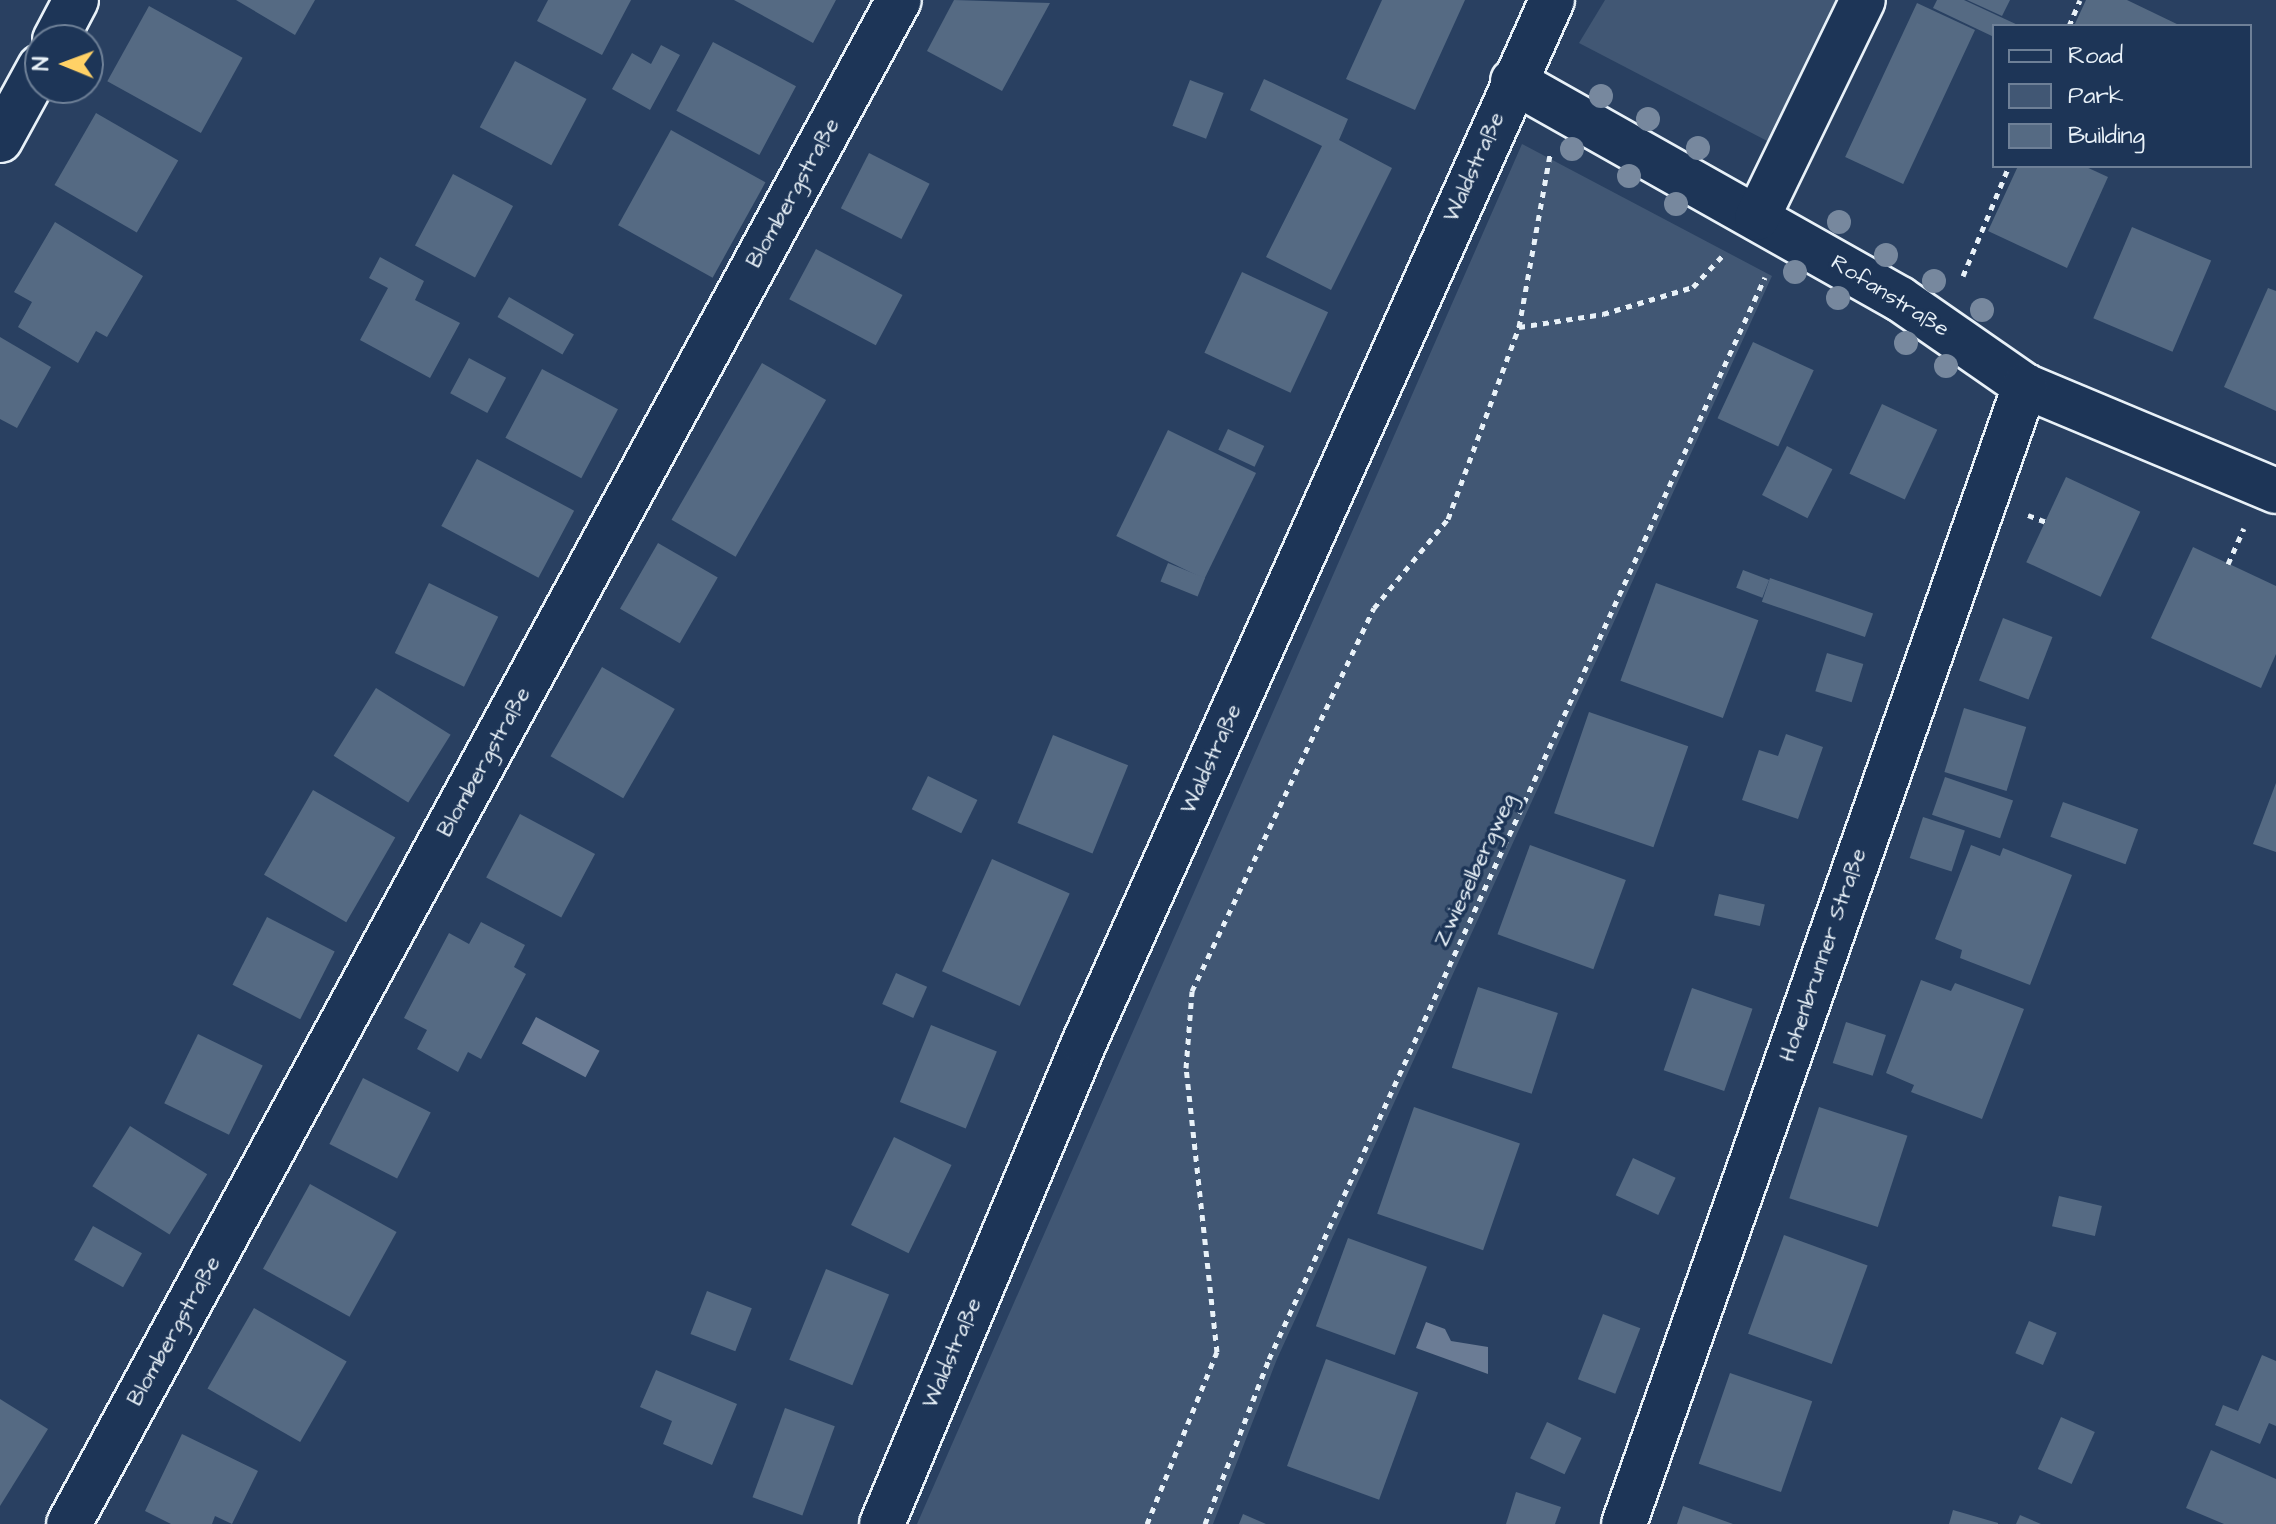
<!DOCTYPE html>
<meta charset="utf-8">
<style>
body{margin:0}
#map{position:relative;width:2276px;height:1524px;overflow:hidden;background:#294061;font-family:"Architects Daughter",sans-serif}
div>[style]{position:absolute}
.green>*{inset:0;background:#415774}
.water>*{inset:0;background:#6b7c95;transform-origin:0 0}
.building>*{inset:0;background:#556a83;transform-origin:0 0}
.path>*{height:5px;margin-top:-2.5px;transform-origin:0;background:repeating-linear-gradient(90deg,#e8f1f8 0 6px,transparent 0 12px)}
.roads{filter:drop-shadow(2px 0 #e8f1f8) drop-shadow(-2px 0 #e8f1f8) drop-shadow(0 2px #e8f1f8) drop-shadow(0 -2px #e8f1f8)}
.minor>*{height:44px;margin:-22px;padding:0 22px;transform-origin:22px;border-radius:22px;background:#1d3557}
.trees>*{width:24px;height:24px;margin:-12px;border-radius:50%;background:#77889e}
span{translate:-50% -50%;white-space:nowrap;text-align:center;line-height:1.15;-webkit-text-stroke:7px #1d3557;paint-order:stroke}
.street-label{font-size:22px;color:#e8f1f8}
.legend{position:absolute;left:1992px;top:24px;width:260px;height:144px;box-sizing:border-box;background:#1d3557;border:2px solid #6e8097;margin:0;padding:10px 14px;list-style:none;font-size:24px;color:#e8f1f8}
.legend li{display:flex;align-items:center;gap:16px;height:40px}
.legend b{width:40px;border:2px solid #6e8097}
.north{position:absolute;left:24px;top:24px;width:80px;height:80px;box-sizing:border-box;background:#1d3557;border:2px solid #6e8097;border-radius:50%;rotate:271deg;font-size:22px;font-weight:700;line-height:32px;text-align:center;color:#e8f1f8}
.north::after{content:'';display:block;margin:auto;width:28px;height:36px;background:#ffd166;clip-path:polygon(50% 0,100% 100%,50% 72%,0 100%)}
</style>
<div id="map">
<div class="green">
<i style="clip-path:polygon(1605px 0,1837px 0,1773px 144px,1579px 43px)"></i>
<i style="clip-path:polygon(1522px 144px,1772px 276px,1277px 1359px,1213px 1524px,917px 1524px)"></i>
</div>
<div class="water">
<i style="left:536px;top:1017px;width:72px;height:30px;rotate:28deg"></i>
<i style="clip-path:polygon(1426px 1322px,1445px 1329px,1451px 1341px,1488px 1347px,1488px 1374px,1416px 1348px)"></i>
</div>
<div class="building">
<i style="clip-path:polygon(236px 0,315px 0,295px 35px)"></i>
<i style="clip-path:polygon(548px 0,631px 0,602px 55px,537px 21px)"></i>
<i style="clip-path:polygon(734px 0,836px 0,813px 43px)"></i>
<i style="clip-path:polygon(954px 0,1050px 3px,1002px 91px,927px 51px)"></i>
<i style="clip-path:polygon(1382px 0,1465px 0,1415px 110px,1346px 79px)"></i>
<i style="clip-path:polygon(1937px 0,1964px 0,2020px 26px,1994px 26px,1994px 37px,1933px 8px)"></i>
<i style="clip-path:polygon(1967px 0,2010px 0,2002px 16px)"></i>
<i style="clip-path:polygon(2086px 0,2127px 0,2181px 26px,2074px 26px)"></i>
<i style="left:1917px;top:3px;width:64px;height:170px;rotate:25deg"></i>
<i style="left:149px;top:6px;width:107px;height:86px;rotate:29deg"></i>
<i style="left:713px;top:42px;width:94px;height:78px;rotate:28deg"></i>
<i style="clip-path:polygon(661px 45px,680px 55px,650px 110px,612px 89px,632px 53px,651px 64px)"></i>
<i style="left:515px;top:61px;width:81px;height:75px;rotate:28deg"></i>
<i style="clip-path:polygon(1264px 79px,1348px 119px,1339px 140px,1392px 168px,1331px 290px,1266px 257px,1322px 146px,1250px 110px)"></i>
<i style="left:1190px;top:80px;width:36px;height:49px;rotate:21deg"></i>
<i style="left:96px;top:113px;width:95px;height:83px;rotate:30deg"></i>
<i style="left:671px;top:130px;width:108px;height:109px;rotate:29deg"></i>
<i style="left:869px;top:153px;width:68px;height:62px;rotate:27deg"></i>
<i style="clip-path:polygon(2018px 166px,2084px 166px,2108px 177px,2067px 268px,1988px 231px)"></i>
<i style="left:453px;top:174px;width:68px;height:81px;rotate:28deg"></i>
<i style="clip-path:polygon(55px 222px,143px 276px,107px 337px,96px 331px,78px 363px,18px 327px,32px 302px,14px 292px)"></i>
<i style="left:2132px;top:227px;width:86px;height:99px;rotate:23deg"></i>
<i style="left:816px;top:249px;width:98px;height:57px;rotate:28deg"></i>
<i style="clip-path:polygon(380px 257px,424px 281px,415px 300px,460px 323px,430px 378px,360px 340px,388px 288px,369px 278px)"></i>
<i style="left:1242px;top:272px;width:95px;height:89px;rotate:25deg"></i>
<i style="clip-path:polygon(2268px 288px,2276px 291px,2276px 411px,2224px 387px)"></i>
<i style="left:509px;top:297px;width:75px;height:23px;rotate:30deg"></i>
<i style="clip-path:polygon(0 337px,51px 367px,17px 428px,0 419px)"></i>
<i style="left:1753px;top:342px;width:67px;height:84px;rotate:25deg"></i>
<i style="left:469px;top:358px;width:42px;height:40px;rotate:28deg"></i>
<i style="left:762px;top:363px;width:74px;height:181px;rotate:30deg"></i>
<i style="left:542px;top:369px;width:86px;height:78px;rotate:28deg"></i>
<i style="left:1882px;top:404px;width:61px;height:77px;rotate:25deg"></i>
<i style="left:1228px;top:429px;width:40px;height:23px;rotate:25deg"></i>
<i style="left:1168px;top:430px;width:98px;height:118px;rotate:26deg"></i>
<i style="left:1787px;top:446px;width:51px;height:55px;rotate:27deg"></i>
<i style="left:477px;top:459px;width:110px;height:76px;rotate:28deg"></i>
<i style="left:2066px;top:477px;width:82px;height:94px;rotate:25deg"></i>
<i style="left:658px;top:543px;width:69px;height:76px;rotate:30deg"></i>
<i style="clip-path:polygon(2193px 547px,2276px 586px,2276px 654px,2261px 688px,2151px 638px)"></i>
<i style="left:1168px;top:563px;width:40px;height:20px;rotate:22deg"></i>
<i style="left:1743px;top:570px;width:28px;height:19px;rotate:21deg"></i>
<i style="left:1770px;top:578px;width:109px;height:25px;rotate:19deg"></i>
<i style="left:429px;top:583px;width:77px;height:78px;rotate:26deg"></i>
<i style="left:1656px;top:583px;width:109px;height:104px;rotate:20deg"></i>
<i style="left:2003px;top:618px;width:53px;height:67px;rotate:21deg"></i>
<i style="left:1827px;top:653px;width:38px;height:40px;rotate:17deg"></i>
<i style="left:602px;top:667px;width:84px;height:103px;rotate:30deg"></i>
<i style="left:376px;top:688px;width:88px;height:80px;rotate:32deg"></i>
<i style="left:1964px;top:708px;width:65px;height:67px;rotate:17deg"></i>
<i style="left:1589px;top:712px;width:105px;height:107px;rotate:19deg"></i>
<i style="clip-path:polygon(1786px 734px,1823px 747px,1798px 819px,1742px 800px,1759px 750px,1778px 756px)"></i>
<i style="left:1053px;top:735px;width:81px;height:95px;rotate:22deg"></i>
<i style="left:928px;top:776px;width:55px;height:37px;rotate:26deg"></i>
<i style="left:1945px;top:777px;width:72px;height:40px;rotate:19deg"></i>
<i style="clip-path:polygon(2276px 783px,2276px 852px,2253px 844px)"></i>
<i style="left:313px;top:790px;width:95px;height:98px;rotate:30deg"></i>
<i style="left:2063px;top:802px;width:80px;height:37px;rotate:20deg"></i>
<i style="left:520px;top:814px;width:85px;height:72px;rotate:28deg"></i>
<i style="left:1923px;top:817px;width:44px;height:43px;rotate:18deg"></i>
<i style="left:1530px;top:845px;width:102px;height:95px;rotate:20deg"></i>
<i style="clip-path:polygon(1971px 845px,2000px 856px,2003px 848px,2072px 875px,2030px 985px,1960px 958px,1962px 950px,1935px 939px)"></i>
<i style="left:992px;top:859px;width:85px;height:123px;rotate:24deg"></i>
<i style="left:1719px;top:894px;width:47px;height:22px;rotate:13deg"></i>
<i style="left:267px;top:917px;width:76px;height:76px;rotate:27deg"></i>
<i style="clip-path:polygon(481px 922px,525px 945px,514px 967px,526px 974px,481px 1059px,468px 1052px,458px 1072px,417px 1049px,427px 1030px,404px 1018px,449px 933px,469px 944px)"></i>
<i style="left:896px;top:973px;width:34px;height:34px;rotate:24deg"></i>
<i style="clip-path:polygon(1921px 980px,1951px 991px,1955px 983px,2024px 1009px,1982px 1119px,1911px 1092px,1914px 1085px,1886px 1073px)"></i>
<i style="left:1478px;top:987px;width:84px;height:85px;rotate:18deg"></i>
<i style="left:1692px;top:988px;width:64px;height:87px;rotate:19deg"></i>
<i style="left:1846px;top:1022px;width:42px;height:43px;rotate:18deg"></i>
<i style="left:931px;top:1025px;width:71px;height:83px;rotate:22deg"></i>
<i style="left:198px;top:1034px;width:72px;height:77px;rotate:26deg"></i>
<i style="left:363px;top:1078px;width:76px;height:74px;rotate:27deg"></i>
<i style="left:1414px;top:1107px;width:112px;height:113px;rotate:19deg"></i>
<i style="left:1819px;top:1107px;width:93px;height:96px;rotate:18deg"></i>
<i style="left:130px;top:1126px;width:91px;height:71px;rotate:32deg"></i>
<i style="left:894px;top:1137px;width:64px;height:98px;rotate:26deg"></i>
<i style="left:1633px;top:1158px;width:47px;height:41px;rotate:25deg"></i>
<i style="left:310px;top:1184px;width:99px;height:97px;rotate:29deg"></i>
<i style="left:2059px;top:1196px;width:44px;height:31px;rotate:13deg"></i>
<i style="left:93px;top:1226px;width:56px;height:39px;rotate:29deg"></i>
<i style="left:1784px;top:1235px;width:89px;height:105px;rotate:20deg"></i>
<i style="left:1348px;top:1238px;width:84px;height:94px;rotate:20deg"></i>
<i style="left:826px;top:1269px;width:68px;height:98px;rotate:22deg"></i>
<i style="left:707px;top:1291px;width:48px;height:46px;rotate:21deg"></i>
<i style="left:254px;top:1308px;width:107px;height:93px;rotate:30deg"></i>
<i style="left:1603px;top:1314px;width:40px;height:70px;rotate:21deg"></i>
<i style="left:2029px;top:1321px;width:30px;height:35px;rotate:23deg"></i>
<i style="clip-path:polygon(2262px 1355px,2276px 1361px,2276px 1426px,2269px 1423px,2260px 1444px,2215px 1425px,2223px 1405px,2238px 1411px)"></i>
<i style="left:1326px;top:1359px;width:98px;height:114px;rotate:20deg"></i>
<i style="clip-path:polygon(656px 1370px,737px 1404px,712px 1465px,663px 1444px,672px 1421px,640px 1407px)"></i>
<i style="left:1730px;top:1373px;width:87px;height:96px;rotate:19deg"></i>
<i style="clip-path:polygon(0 1399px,48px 1429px,0 1506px)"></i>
<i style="left:785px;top:1408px;width:53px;height:95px;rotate:20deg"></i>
<i style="left:2061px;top:1417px;width:37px;height:57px;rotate:24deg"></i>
<i style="left:1547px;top:1422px;width:38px;height:40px;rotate:25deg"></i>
<i style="clip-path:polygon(182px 1434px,258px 1471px,232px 1524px,215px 1516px,212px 1524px,171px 1524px,145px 1511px)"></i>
<i style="clip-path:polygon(2211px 1450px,2276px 1479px,2276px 1524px,2224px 1524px,2186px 1508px)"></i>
<i style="clip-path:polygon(1516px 1492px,1561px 1507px,1555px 1524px,1506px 1524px)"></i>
<i style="clip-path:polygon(1683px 1506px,1733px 1524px,1677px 1524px)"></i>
<i style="clip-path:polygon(1953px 1510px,1998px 1523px,1998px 1524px,1949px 1524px)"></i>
<i style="clip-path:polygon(1243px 1514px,1266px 1524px,1239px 1524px)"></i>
<i style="clip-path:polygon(2020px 1515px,2041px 1524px,2016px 1524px)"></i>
</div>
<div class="path">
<i style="left:2069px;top:26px;width:28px;rotate:-67deg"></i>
<i style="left:1963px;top:276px;width:119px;rotate:-67.3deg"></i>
<i style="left:1519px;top:327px;width:175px;rotate:-79.8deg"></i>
<i style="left:2028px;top:515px;width:19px;rotate:21deg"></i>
<i style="left:2228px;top:564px;width:39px;rotate:-66deg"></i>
<i style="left:1147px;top:1524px;width:186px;rotate:-67.9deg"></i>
<i style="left:1217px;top:1352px;width:286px;rotate:-96.2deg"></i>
<i style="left:1186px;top:1068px;width:77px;rotate:-85.5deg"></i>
<i style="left:1192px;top:991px;width:424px;rotate:-64.6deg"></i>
<i style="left:1374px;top:608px;width:116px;rotate:-50.3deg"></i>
<i style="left:1448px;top:519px;width:205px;rotate:-69.7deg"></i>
<i style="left:1519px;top:327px;width:85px;rotate:-8.8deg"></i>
<i style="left:1603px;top:314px;width:94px;rotate:-16.7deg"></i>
<i style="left:1693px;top:287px;width:47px;rotate:-46.7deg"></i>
<i style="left:1205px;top:1524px;width:177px;rotate:-68.8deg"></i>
<i style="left:1269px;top:1359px;width:1190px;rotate:-65.37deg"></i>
</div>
<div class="roads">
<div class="minor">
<i style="left:55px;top:40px;width:45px;rotate:-62.3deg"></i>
<i style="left:1513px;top:81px;width:444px;rotate:29.4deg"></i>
<i style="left:1900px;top:299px;width:152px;rotate:34.8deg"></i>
<i style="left:2025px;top:386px;width:272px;rotate:22.7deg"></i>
<i style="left:0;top:140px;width:83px;rotate:-61.3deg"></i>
<i style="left:1757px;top:218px;width:242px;rotate:-64.1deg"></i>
<i style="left:69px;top:1524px;width:1735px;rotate:-61.43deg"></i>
<i style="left:882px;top:1524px;width:522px;rotate:-67.22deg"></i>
<i style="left:1084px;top:1043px;width:1143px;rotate:-65.83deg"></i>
<i style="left:1624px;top:1524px;width:1207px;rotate:-70.59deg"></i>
</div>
</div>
<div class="trees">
<i style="left:1601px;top:96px"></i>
<i style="left:1648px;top:119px"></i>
<i style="left:1698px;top:148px"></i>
<i style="left:1572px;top:149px"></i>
<i style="left:1629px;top:176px"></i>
<i style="left:1676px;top:204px"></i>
<i style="left:1839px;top:222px"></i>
<i style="left:1886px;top:255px"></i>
<i style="left:1795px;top:272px"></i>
<i style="left:1934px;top:281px"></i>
<i style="left:1838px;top:298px"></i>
<i style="left:1982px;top:310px"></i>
<i style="left:1906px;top:343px"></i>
<i style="left:1946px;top:366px"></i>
</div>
<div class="street-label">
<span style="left:1474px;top:167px;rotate:-66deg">Waldstraße</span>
<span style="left:793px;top:193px;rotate:-61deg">Blombergstraße</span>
<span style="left:1890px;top:296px;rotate:32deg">Rofanstraße</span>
<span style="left:1211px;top:759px;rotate:-66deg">Waldstraße</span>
<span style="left:484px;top:762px;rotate:-61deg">Blombergstraße</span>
<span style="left:1475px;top:870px;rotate:-65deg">Zwieselbergweg</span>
<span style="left:1823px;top:955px;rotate:-71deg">Hohenbrunner Straße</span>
<span style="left:174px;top:1331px;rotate:-61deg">Blombergstraße</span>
<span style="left:952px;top:1353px;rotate:-67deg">Waldstraße</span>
</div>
<ul class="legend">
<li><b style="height:10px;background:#1d3557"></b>Road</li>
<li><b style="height:22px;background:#415774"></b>Park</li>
<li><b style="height:22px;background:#556a83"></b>Building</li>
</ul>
<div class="north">N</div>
</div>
